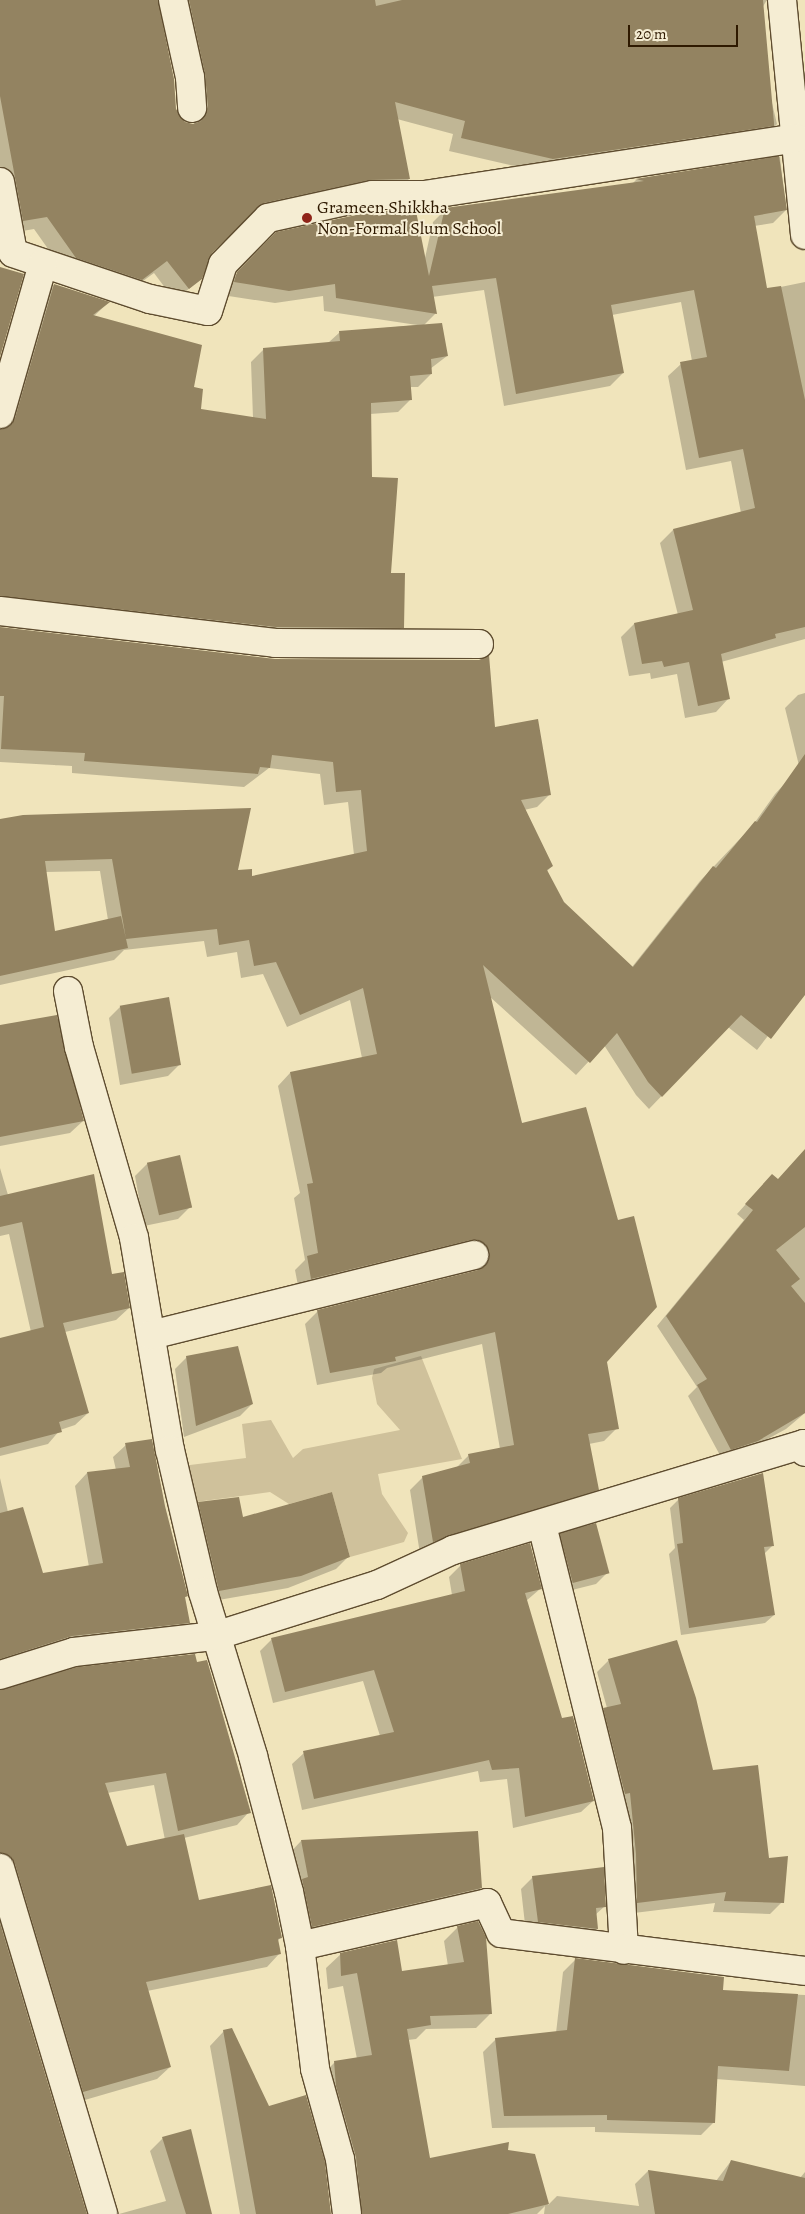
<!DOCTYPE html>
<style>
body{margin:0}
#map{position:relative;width:805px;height:2214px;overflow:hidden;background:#f0e4bb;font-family:Alegreya,serif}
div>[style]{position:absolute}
.green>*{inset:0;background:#cfc19b}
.shadow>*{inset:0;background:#0003}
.building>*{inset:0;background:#938361;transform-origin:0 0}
.roads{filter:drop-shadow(1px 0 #5e4c2f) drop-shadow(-1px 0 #5e4c2f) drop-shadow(0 1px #5e4c2f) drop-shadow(0 -1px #5e4c2f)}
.minor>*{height:28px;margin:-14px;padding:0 14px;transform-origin:14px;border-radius:14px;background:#f5edd3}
.dots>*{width:14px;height:14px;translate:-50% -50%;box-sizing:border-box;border:2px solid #f5edd3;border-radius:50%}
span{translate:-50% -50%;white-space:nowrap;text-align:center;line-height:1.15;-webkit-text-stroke:4px #f5edd3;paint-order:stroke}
.poi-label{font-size:18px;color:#2e1900}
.left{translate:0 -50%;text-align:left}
.scale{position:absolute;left:628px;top:25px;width:110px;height:22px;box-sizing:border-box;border:2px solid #2e1900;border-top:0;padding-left:6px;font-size:15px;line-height:18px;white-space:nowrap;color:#2e1900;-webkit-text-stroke:4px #f5edd3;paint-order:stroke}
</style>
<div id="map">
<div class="green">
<i style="clip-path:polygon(421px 1356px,462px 1459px,378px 1474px,382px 1494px,408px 1533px,404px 1542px,350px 1557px,332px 1492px,289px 1504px,270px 1492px,188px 1503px,182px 1466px,246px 1458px,242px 1424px,271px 1420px,293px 1458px,303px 1449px,400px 1430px,377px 1404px,372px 1378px,374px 1369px)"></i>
</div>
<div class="shadow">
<i style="clip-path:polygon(0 0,118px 0,175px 110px,184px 123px,194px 125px,193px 89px,167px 0,767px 0,762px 8px,771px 99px,777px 124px,764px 137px,540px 172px,449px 151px,453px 134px,397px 119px,409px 179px,396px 192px,356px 192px,250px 215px,210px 253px,201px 278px,175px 301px,154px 273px,128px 292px,63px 270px,34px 229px,11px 233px,0 179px)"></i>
<i style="clip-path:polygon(780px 157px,786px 210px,773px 223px,754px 226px,766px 290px,805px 282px,805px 639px,721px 662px,728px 699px,716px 712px,685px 718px,677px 674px,651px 679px,650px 673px,629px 676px,621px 637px,634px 624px,678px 615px,660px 543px,673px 530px,741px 513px,731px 461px,686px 470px,668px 376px,681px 364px,692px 361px,681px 302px,612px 315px,623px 373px,610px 386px,504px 406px,484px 290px,432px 297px,436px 313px,423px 326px,447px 356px,430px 369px,431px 374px,418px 387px,410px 387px,411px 399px,398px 412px,370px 414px,371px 478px,402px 627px,390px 640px,0 609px,0 429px,4px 428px,41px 298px,54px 285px,108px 303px,94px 316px,192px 388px,200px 410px,253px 418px,251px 362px,264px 349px,328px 343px,340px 332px,417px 325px,324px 311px,323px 296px,275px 303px,222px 295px,224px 287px,277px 233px,425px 258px,433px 222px,446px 209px,632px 184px,636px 180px)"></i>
<i style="clip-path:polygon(evenodd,0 628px,494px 728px,550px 794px,537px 807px,524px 810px,552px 866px,547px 871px,563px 903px,632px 967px,700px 881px,753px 825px,775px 794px,788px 780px,802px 778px,785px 708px,798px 695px,805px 693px,805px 988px,757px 1050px,728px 1027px,649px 1109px,636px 1095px,604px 1045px,576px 1075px,489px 996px,522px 1124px,605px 1362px,617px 1428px,604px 1441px,589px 1444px,598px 1489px,585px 1502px,420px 1554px,410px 1490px,423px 1477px,456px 1468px,469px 1455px,500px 1449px,482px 1344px,387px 1368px,381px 1373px,317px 1385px,305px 1324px,318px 1311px,477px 1272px,473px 1257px,299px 1291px,295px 1270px,305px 1260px,294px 1198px,300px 1193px,278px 1086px,290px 1073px,362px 1058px,350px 1000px,287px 1027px,263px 974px,241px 978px,237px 952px,207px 957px,204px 941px,124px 950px,114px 960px,0 985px,0 819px,237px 872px,251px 878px,354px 855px,348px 802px,324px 805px,320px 774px,269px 768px,244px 787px,72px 773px,72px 766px,0 762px,0 628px,100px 871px,108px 920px,54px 932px,45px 872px,100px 871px)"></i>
<i style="clip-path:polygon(121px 1006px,179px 1065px,168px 1076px,120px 1085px,109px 1018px)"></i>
<i style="clip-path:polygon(0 1026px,83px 1121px,70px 1133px,0 1146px)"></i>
<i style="clip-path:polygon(805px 1151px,805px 1413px,786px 1429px,747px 1450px,722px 1459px,688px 1396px,697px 1387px,657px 1326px,744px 1220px,737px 1214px,763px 1185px,778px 1181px)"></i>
<i style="clip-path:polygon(147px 1164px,190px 1207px,178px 1219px,144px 1226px,135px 1176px)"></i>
<i style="clip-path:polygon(0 1168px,8px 1195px,111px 1276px,129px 1308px,116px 1320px,65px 1332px,88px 1413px,75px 1425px,60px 1430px,48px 1444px,0 1456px,0 1340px,31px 1332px,9px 1234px,0 1236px)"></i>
<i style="clip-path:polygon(187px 1357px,252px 1404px,240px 1416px,184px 1437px,175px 1369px)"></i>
<i style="clip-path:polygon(126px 1445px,164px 1507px,187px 1596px,184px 1598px,188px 1623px,176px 1635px,0 1667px,0 1478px,8px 1512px,42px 1575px,89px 1567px,75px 1486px,87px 1473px,116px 1470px,113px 1457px)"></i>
<i style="clip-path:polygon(679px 1499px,773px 1545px,764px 1554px,774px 1615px,765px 1623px,681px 1635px,669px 1554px,675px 1548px,670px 1508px)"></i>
<i style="clip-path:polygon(199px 1503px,242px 1518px,348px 1557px,336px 1569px,288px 1588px,207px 1602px,187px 1515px)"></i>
<i style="clip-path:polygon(561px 1535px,608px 1572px,596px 1584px,560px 1593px,549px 1547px)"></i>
<i style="clip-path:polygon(461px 1565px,540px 1589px,526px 1601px,561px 1720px,593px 1801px,581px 1812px,513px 1828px,507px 1779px,480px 1782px,478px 1771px,302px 1810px,292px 1764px,304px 1753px,380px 1736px,363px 1681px,273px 1703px,260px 1651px,272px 1639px,452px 1595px,449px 1577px)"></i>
<i style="clip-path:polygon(609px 1660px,712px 1772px,782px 1902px,770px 1914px,713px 1912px,715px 1903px,626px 1914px,592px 1721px,607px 1708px,597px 1672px)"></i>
<i style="clip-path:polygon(evenodd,0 1690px,249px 1812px,237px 1825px,184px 1838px,198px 1902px,281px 1937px,277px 1942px,279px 1954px,267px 1967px,147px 1991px,170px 2067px,157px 2079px,71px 2104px,0 1874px,0 1690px,154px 1785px,165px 1840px,126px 1848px,107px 1793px,154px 1785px)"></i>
<i style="clip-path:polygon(301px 1841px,481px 1888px,466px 1902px,298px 1941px,287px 1856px)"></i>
<i style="clip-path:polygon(533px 1877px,605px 1906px,595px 1915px,597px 1929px,585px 1941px,526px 1933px,521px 1889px)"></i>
<i style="clip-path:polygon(0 1920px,74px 2175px,5px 2214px,0 2214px)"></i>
<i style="clip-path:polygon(458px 1927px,490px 2014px,476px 2028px,426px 2029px,416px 2039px,408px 2040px,429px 2160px,507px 2151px,534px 2155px,548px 2205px,557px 2196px,639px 2206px,635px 2184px,648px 2171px,716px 2181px,731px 2161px,800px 2178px,805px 2172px,805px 2214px,544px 2214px,545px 2206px,537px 2214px,347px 2214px,320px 2077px,334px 2063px,357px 2059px,343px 1986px,328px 1989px,326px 1968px,341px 1954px,401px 1972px,448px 1966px,444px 1941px)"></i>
<i style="clip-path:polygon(576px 1959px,722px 1991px,805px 1995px,805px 2086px,716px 2079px,714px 2122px,701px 2135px,595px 2132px,595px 2127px,492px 2128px,483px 2052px,496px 2039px,556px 2033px,563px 1972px)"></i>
<i style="clip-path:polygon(224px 2031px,268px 2107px,330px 2214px,240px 2214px,210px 2046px)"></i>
<i style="clip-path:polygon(163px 2138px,211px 2214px,119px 2214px,166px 2201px,150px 2151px)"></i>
</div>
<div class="building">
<i style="clip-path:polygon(0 0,158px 0,174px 79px,176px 109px,185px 122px,193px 124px,201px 121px,208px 107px,205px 74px,189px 0,375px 0,376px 6px,402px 0,763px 0,774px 123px,774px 126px,553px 159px,461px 138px,465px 121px,395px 102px,410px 179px,370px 180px,264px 203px,212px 253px,202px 279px,189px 289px,167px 261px,142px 280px,76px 258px,47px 217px,23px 221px,0 96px)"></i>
<i style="clip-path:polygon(779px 156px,787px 210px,754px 216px,767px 288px,781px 286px,805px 400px,805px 627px,775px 634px,776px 638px,721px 654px,730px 699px,698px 706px,689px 662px,664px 667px,662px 661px,642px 664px,634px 623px,693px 610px,673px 529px,755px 508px,743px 449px,699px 458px,680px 362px,707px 357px,694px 290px,611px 305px,624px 373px,516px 394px,496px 278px,432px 286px,437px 314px,336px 298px,335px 284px,289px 291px,234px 282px,237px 272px,276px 232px,375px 211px,416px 211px,429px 276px,445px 208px,644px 181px,635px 179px)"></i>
<i style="clip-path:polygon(0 267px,24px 274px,0 357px)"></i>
<i style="clip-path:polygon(54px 284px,110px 302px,93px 315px,202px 345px,194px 387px,203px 389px,201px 409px,266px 419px,263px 348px,340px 341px,339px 331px,442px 323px,448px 356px,431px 359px,432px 374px,410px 376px,412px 400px,371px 403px,372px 477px,398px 478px,391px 573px,405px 573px,404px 628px,276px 627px,0 596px,0 429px,10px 426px,15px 418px)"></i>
<i style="clip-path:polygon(0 627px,275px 659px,479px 660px,489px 655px,495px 727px,538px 719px,551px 795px,521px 800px,553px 866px,547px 870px,564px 902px,633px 967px,713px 866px,716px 868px,755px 821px,757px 822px,805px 754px,805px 995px,771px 1039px,741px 1015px,662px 1097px,648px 1082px,617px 1033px,590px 1063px,483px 965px,522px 1123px,586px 1107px,618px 1220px,634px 1216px,657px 1307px,607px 1362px,619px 1429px,588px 1434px,599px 1490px,433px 1542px,422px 1476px,470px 1463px,468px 1454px,514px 1445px,495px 1332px,395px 1357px,396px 1361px,330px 1373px,317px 1310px,478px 1270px,489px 1259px,486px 1245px,471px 1240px,311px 1279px,307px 1256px,318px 1253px,307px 1184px,313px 1183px,290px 1072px,377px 1054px,363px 988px,300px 1015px,276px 962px,254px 966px,249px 940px,219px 945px,217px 929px,126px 939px,112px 859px,45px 861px,55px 931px,121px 916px,128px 948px,0 976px,0 819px,23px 815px,251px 808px,238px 870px,252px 869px,252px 876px,367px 851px,361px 790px,336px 792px,333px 762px,272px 755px,270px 768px,260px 767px,258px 774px,84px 761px,85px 753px,1px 749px,4px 696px,0 696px)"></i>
<i style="left:169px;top:997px;width:69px;height:50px;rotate:80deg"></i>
<i style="clip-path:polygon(57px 1015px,84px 1121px,0 1137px,0 1025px)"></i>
<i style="clip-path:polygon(805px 1149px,805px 1227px,776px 1250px,800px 1279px,791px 1286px,805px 1303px,805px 1413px,758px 1441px,731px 1450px,697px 1385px,707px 1379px,666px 1316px,753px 1210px,745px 1204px,772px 1174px,778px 1179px)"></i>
<i style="left:180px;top:1155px;width:54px;height:34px;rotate:77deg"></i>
<i style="clip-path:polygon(94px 1174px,112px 1274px,124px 1272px,130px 1308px,63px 1323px,89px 1413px,59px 1422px,62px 1432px,0 1448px,0 1338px,52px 1325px,44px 1327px,22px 1222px,0 1227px,0 1196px)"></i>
<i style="clip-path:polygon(238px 1346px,253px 1404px,196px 1426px,186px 1356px)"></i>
<i style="clip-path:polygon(152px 1439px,165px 1506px,188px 1596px,185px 1597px,190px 1623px,72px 1636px,0 1659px,0 1513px,23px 1507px,43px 1573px,103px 1563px,87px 1472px,130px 1467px,125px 1443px)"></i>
<i style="clip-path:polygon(763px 1473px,774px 1546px,764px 1547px,775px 1615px,689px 1628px,677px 1544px,683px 1543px,678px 1498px)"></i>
<i style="clip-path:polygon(332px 1492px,350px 1557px,301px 1576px,219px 1591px,198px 1502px,239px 1497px,243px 1517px)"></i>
<i style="left:596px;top:1523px;width:52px;height:38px;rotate:75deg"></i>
<i style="clip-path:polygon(530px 1543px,542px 1589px,525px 1593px,562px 1718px,573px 1716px,594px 1801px,525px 1817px,519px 1768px,492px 1770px,489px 1760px,314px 1799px,303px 1751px,394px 1732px,374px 1670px,285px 1692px,271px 1638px,465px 1591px,460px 1564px)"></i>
<i style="clip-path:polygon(677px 1640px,696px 1698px,713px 1770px,758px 1765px,769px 1858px,788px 1856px,784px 1903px,724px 1901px,726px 1892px,637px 1903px,636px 1854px,630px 1793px,625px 1794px,603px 1708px,621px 1704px,608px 1659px)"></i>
<i style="clip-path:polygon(195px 1654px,197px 1662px,207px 1660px,251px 1813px,178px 1831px,166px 1773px,105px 1783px,127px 1846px,184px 1834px,199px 1900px,271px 1885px,282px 1938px,278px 1939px,281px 1954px,146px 1982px,171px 2067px,83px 2092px,15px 1864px,10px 1856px,0 1853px,0 1690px,77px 1667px)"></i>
<i style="clip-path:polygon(478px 1831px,482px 1888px,312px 1927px,302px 1879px,308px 1877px,301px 1840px)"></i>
<i style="clip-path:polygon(604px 1867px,606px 1907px,596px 1908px,598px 1929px,538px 1922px,532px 1876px)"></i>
<i style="clip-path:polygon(478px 1921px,486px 1937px,492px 2014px,430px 2016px,431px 2025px,407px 2029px,430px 2158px,509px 2142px,508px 2150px,535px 2154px,549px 2204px,508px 2214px,362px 2214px,356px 2157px,336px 2086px,334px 2061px,372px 2055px,357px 1973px,341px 1976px,340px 1953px,397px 1940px,402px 1971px,464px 1962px,457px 1926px)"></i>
<i style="clip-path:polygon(0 1923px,87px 2214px,0 2214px)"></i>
<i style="clip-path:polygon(575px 1958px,724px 1977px,723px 1990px,798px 1994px,789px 2071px,718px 2066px,715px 2123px,607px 2120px,607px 2115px,504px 2116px,495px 2038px,567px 2030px)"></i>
<i style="clip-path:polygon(232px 2028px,269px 2106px,306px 2095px,325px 2162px,331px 2214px,256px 2214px,223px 2030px)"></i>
<i style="clip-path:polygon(191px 2129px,212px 2214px,186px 2214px,162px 2137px)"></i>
<i style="clip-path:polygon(731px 2160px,805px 2178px,805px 2214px,655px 2214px,648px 2170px,723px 2181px)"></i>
</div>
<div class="roads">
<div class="minor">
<i style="left:173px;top:0;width:79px;rotate:77.6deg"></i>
<i style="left:190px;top:77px;width:31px;rotate:86deg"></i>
<i style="left:782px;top:0;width:236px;rotate:84.4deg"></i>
<i style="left:0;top:182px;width:72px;rotate:79.6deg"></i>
<i style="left:13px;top:253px;width:145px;rotate:18.6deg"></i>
<i style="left:150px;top:299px;width:59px;rotate:11.7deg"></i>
<i style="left:208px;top:311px;width:49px;rotate:-72.3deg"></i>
<i style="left:223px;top:264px;width:64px;rotate:-45.6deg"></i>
<i style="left:268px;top:218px;width:107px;rotate:-12.4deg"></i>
<i style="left:373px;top:195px;width:52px"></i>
<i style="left:425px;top:195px;width:375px;rotate:-8.7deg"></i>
<i style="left:0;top:414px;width:156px;rotate:-74deg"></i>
<i style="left:0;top:611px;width:277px;rotate:6.6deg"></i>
<i style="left:275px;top:643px;width:204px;rotate:0.3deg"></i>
<i style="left:68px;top:991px;width:57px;rotate:78.9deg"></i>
<i style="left:79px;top:1047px;width:199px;rotate:73.9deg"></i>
<i style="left:134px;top:1238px;width:215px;rotate:80.4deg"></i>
<i style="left:170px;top:1450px;width:146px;rotate:76.9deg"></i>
<i style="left:203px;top:1592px;width:171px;rotate:73deg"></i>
<i style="left:253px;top:1756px;width:141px;rotate:75.2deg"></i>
<i style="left:289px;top:1892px;width:55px;rotate:78.5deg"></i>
<i style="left:300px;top:1946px;width:124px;rotate:83deg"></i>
<i style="left:315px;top:2069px;width:93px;rotate:74.5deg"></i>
<i style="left:340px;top:2159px;width:55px;rotate:82.7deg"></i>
<i style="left:151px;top:1335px;width:333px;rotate:-13.9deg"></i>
<i style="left:542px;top:1525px;width:312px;rotate:76.1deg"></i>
<i style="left:617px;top:1828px;width:122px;rotate:86.7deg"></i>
<i style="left:0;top:1675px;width:77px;rotate:-17.3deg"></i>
<i style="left:74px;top:1652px;width:142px;rotate:-6.5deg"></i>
<i style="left:215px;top:1636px;width:170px;rotate:-17.5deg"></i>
<i style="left:377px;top:1585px;width:84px;rotate:-24.7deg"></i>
<i style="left:453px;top:1550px;width:367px;rotate:-16.8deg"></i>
<i style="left:804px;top:1444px;width:8px;rotate:83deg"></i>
<i style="left:0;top:1868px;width:361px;rotate:73.4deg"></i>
<i style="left:300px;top:1946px;width:192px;rotate:-12.9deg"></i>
<i style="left:487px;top:1903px;width:33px;rotate:65deg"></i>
<i style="left:501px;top:1933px;width:306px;rotate:7.1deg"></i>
</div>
</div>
<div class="dots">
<i style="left:307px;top:218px;background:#8f2418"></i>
</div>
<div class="poi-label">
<span class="left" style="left:317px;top:218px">Grameen Shikkha<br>Non-Formal Slum School</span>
</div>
<div class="scale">20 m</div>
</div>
